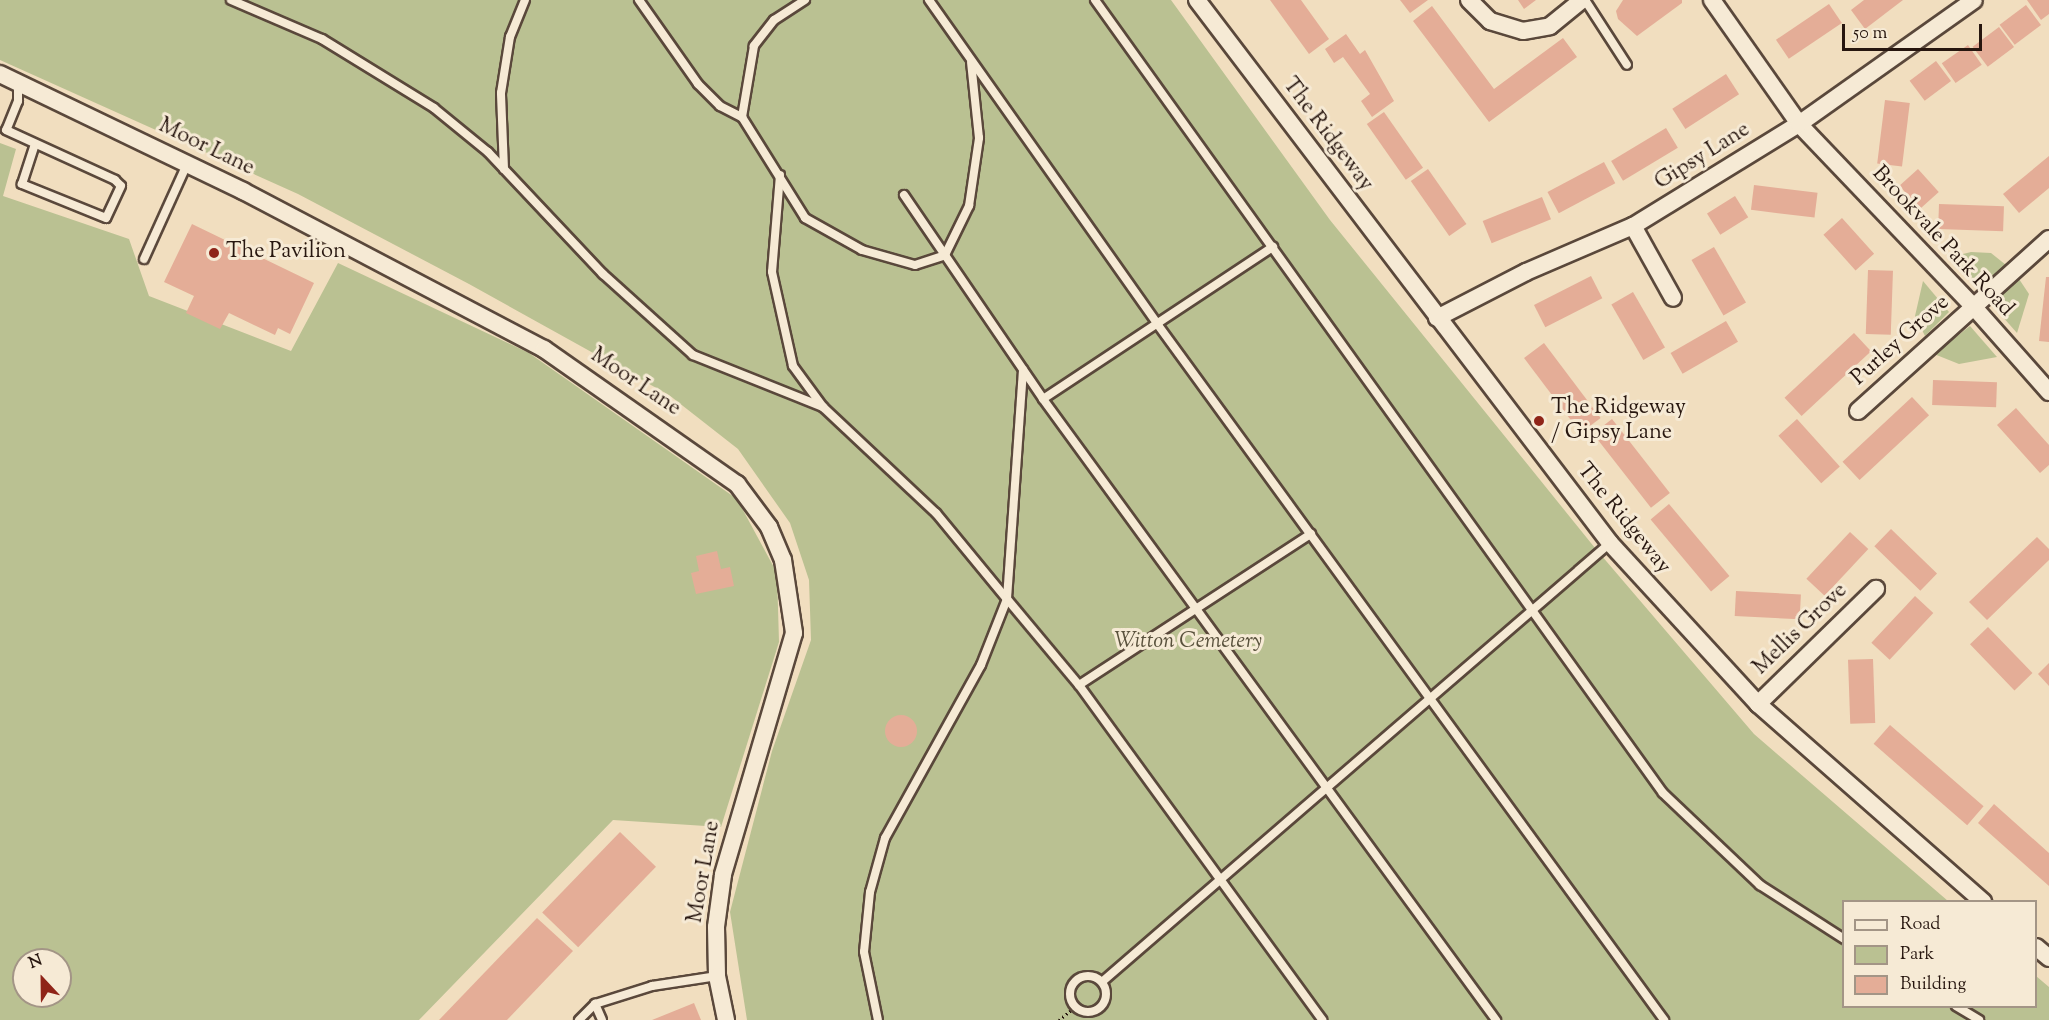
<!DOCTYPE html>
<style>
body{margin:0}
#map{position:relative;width:2049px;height:1020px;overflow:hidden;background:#f1debf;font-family:"Sorts Mill Goudy",serif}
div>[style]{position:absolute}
.green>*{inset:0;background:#bac192}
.building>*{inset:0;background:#e4ad97;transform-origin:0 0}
.round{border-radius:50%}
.path>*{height:3px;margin-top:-1.5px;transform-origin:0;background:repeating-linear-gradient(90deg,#27160f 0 1.5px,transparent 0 4.5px)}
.roads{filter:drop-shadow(2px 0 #5a483b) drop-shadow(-2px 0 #5a483b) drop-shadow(0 2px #5a483b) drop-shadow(0 -2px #5a483b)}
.service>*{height:8px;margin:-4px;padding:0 4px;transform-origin:4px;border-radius:4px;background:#f6ead5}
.service>.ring{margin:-4px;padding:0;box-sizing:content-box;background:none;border:8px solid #f6ead5;border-radius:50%}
.minor>*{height:16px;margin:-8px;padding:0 8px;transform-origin:8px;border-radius:8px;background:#f6ead5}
.dots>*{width:16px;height:16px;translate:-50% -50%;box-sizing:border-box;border:3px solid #f6ead5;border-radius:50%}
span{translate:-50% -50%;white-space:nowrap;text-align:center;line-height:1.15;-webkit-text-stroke:6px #f6ead5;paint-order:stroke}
.street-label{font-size:22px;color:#27160f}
.poi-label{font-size:22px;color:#27160f}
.left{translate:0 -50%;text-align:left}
.park-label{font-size:22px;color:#5a523d;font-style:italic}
.legend{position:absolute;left:1842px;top:900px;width:195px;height:108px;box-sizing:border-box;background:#f6ead5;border:2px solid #a39586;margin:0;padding:8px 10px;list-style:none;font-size:18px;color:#27160f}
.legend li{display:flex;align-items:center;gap:12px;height:30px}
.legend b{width:30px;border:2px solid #a39586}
.north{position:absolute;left:12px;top:948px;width:60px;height:60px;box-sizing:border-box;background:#f6ead5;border:2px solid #a39586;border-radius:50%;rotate:338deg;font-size:16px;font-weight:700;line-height:24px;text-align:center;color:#27160f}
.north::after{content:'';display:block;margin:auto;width:21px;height:27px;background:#8f2418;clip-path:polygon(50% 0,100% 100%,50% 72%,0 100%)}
.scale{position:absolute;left:1842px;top:24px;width:140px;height:27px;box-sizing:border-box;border:3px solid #27160f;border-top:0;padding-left:8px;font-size:18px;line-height:21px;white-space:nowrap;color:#27160f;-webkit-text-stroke:4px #f6ead5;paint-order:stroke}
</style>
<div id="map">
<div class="green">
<i style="clip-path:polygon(0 0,1171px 0,1330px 220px,1595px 548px,1754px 734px,1948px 901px,1844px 902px,1844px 1006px,2036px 1006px,2036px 976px,2049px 987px,2049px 1020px,747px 1020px,730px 912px,772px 751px,811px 640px,809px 580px,790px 523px,738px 449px,669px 395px,469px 284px,298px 194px,0 60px)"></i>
<i style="clip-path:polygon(evenodd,0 143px,16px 149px,3px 196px,129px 239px,149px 296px,291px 351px,338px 263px,529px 353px,737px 499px,777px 573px,779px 642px,721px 827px,613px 820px,419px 1020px,0 1020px,0 143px,24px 960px,60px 960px,60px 996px,24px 996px,24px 960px)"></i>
<i style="clip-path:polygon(1971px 252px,1991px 253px,2006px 265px,1979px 287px,1951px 257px)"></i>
<i style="clip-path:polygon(2019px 279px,2029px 294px,2017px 333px,1994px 307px,1996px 298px)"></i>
<i style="clip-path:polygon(1923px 281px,1949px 312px,1925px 336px,1915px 316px)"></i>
<i style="clip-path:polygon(1970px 326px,1997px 357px,1959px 364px,1934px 354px)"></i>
</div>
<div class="building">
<i style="clip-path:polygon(1270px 0,1301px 0,1329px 39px,1309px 54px)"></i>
<i style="clip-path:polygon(1400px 0,1428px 0,1410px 13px)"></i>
<i style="clip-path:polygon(1518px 0,1536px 0,1524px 9px)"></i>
<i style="clip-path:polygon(1623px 0,1682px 0,1682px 3px,1637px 36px,1618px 19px,1616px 11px)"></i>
<i style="clip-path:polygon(1864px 0,1903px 0,1865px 29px,1851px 10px)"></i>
<i style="clip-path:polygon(2027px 0,2049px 0,2049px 14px,2041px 20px)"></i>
<i style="left:1829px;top:4px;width:23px;height:64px;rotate:56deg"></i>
<i style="left:2026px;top:5px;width:25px;height:33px;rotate:53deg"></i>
<i style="clip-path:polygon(1432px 6px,1494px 89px,1563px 38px,1577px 57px,1489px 122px,1413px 21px)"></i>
<i style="left:1999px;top:27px;width:25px;height:33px;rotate:53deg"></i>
<i style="clip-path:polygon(1346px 34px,1360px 54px,1365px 50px,1394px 101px,1372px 117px,1361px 101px,1370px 94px,1343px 57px,1334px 63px,1325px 49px)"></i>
<i style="left:1968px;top:45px;width:24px;height:32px;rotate:55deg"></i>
<i style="left:1936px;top:61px;width:25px;height:33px;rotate:53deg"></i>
<i style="left:1726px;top:74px;width:24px;height:64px;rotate:57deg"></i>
<i style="left:1885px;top:100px;width:25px;height:64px;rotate:7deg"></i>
<i style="left:1384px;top:112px;width:68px;height:21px;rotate:55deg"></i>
<i style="left:1666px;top:128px;width:23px;height:64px;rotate:59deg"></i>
<i style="clip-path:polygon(2049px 156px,2049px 188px,2019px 213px,2003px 194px)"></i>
<i style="left:1604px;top:162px;width:24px;height:64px;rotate:62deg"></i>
<i style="left:1428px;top:169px;width:67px;height:21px;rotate:55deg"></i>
<i style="left:1918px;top:169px;width:31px;height:25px;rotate:48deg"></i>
<i style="left:1754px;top:185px;width:64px;height:25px;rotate:7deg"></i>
<i style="left:1735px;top:196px;width:25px;height:33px;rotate:58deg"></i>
<i style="left:1542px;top:197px;width:24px;height:64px;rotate:68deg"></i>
<i style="left:1939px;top:204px;width:65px;height:25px;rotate:2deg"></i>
<i style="left:1842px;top:218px;width:48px;height:25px;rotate:48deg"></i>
<i style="clip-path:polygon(192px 224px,314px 283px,290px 334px,278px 328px,275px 335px,229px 313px,220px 329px,186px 313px,194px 296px,164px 282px)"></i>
<i style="left:1714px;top:247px;width:64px;height:26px;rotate:60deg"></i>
<i style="left:1868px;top:270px;width:25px;height:64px;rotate:2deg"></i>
<i style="left:1591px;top:276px;width:25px;height:64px;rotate:63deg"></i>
<i style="clip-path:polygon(2046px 277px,2049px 277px,2049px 342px,2039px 341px)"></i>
<i style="left:1633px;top:292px;width:64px;height:25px;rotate:60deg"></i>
<i style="left:1726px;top:321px;width:24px;height:64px;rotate:60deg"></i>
<i style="left:1854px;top:333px;width:25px;height:95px;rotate:47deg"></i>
<i style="left:1544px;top:343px;width:94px;height:25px;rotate:53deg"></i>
<i style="left:1933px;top:380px;width:64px;height:25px;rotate:2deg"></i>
<i style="left:1912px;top:397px;width:25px;height:95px;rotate:47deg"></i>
<i style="clip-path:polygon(2016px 408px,2049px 445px,2049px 465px,2040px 473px,1997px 425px)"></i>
<i style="left:1612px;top:419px;width:94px;height:24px;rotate:52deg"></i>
<i style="left:1797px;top:419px;width:64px;height:25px;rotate:48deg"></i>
<i style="left:1669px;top:504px;width:94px;height:24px;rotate:50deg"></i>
<i style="left:1891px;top:529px;width:64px;height:24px;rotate:44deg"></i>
<i style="left:1850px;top:532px;width:25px;height:64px;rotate:43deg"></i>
<i style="clip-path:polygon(2037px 537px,2049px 549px,2049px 560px,1987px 620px,1969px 602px)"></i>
<i style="clip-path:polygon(717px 551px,721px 569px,730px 567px,734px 586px,696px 594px,691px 573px,699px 571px,696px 556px)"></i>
<i style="left:1736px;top:591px;width:65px;height:25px;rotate:3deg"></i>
<i style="left:1915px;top:596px;width:25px;height:64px;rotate:43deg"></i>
<i style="left:1988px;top:627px;width:64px;height:25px;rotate:46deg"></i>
<i style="left:1873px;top:659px;width:64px;height:25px;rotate:88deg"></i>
<i style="clip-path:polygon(2049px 663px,2049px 686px,2038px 674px)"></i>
<i class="round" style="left:885px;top:715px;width:32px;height:32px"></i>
<i style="left:1890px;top:725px;width:124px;height:25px;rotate:41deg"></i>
<i style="clip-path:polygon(1994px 804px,2049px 853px,2049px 886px,1978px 823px)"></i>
<i style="left:620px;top:832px;width:50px;height:112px;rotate:44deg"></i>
<i style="clip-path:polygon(537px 918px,573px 951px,507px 1020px,439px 1020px)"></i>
<i style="clip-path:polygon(694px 1003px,701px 1020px,652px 1020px)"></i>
</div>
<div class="path">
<i style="left:1059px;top:1020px;width:21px;rotate:-39deg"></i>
</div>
<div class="roads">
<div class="service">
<i style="left:231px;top:0;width:99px;rotate:23.2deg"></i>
<i style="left:322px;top:39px;width:132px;rotate:31.6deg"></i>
<i style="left:434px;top:108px;width:70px;rotate:39.2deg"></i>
<i style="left:488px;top:152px;width:168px;rotate:46.7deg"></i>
<i style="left:603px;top:274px;width:121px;rotate:42deg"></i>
<i style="left:693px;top:355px;width:140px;rotate:21.8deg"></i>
<i style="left:823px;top:407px;width:155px;rotate:43.2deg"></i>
<i style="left:936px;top:513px;width:112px;rotate:50.5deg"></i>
<i style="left:1007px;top:599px;width:71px;rotate:111.5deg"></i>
<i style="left:981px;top:665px;width:198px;rotate:119deg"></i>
<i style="left:885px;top:838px;width:56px;rotate:105.5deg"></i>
<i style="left:870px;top:892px;width:60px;rotate:95.7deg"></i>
<i style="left:864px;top:952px;width:69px;rotate:78.4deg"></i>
<i style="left:639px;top:0;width:103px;rotate:54.9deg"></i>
<i style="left:698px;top:84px;width:31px;rotate:45deg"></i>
<i style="left:720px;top:106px;width:25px;rotate:27deg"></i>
<i style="left:805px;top:0;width:37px;rotate:147deg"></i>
<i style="left:774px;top:20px;width:33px;rotate:128deg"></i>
<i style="left:754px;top:46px;width:72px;rotate:99.6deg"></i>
<i style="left:742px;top:117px;width:119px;rotate:58deg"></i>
<i style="left:805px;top:218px;width:65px;rotate:29.3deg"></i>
<i style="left:862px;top:250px;width:55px;rotate:15.8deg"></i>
<i style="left:915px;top:265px;width:32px;rotate:-18deg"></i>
<i style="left:945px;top:255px;width:55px;rotate:-63.9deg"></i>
<i style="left:969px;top:206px;width:69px;rotate:-81.6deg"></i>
<i style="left:979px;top:138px;width:76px;rotate:-96deg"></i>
<i style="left:929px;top:0;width:398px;rotate:54.8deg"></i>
<i style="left:1158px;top:325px;width:860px;rotate:53.94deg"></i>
<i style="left:1095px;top:0;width:975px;rotate:54.39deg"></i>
<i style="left:1663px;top:793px;width:134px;rotate:43.5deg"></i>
<i style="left:1760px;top:885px;width:100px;rotate:32.7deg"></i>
<i style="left:1585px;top:0;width:77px;rotate:57.1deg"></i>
<i style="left:18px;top:82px;width:19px;rotate:90deg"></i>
<i style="left:18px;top:101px;width:31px;rotate:112deg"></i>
<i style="left:6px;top:130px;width:120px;rotate:24.6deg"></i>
<i style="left:115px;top:180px;width:8px;rotate:45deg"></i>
<i style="left:121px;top:186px;width:35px;rotate:115deg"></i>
<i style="left:106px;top:218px;width:91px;rotate:-158deg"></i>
<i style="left:22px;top:184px;width:42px;rotate:-72deg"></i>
<i style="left:504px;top:169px;width:76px;rotate:-92.3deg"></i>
<i style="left:501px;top:93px;width:57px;rotate:-80.9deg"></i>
<i style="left:510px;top:37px;width:40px;rotate:-68deg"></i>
<i style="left:780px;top:175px;width:97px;rotate:94.7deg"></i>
<i style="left:772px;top:272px;width:96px;rotate:77.4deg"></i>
<i style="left:793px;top:366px;width:51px;rotate:53.8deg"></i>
<i style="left:904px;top:195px;width:247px;rotate:55.7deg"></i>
<i style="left:1043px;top:399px;width:769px;rotate:53.89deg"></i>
<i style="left:144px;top:259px;width:104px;rotate:-65.6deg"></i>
<i style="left:1023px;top:370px;width:230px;rotate:94deg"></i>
<i style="left:1007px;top:599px;width:112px;rotate:50.1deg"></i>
<i style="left:1079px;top:685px;width:414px;rotate:54deg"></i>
<i style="left:1043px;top:399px;width:276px;rotate:-33.5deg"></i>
<i style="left:1079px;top:685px;width:277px;rotate:-33.1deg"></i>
<i class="ring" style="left:1070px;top:976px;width:28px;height:28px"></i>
<i style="left:1103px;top:981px;width:670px;rotate:-40.82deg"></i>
<i style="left:595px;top:1004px;width:17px;rotate:66deg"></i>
<i style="left:1956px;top:1006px;width:27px;rotate:31deg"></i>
<i style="left:579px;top:1020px;width:23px;rotate:-45deg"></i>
<i style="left:595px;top:1004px;width:60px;rotate:-17.5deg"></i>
<i style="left:652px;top:986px;width:66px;rotate:-8.7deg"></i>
</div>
<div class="minor">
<i style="left:1197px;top:0;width:682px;rotate:52.74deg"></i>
<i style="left:1610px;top:543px;width:219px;rotate:47.4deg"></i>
<i style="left:1758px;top:704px;width:300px;rotate:41.3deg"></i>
<i style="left:1469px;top:0;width:30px;rotate:45deg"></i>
<i style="left:1490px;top:21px;width:34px;rotate:17deg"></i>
<i style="left:1523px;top:31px;width:27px;rotate:-10deg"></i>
<i style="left:1550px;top:26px;width:41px;rotate:-39.1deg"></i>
<i style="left:1712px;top:0;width:151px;rotate:54.9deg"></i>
<i style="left:1799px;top:124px;width:252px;rotate:46.3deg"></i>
<i style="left:1973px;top:306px;width:115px;rotate:48.5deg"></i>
<i style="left:0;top:74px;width:270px;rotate:25.7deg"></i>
<i style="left:243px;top:191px;width:340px;rotate:27.7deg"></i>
<i style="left:544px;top:349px;width:236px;rotate:35deg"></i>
<i style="left:737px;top:484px;width:54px;rotate:53.3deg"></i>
<i style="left:769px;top:527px;width:36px;rotate:67deg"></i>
<i style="left:783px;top:560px;width:74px;rotate:81.4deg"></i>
<i style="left:794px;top:633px;width:252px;rotate:106.4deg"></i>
<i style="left:723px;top:875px;width:52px;rotate:97.7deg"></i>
<i style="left:716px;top:927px;width:49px;rotate:88.8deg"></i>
<i style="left:717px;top:976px;width:45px;rotate:78.4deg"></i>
<i style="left:1633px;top:226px;width:82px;rotate:60.9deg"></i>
<i style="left:1437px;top:318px;width:100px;rotate:-27.3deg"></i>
<i style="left:1526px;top:272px;width:116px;rotate:-23.3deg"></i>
<i style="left:1633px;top:226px;width:195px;rotate:-31.6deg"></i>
<i style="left:1799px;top:124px;width:214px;rotate:-35.3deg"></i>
<i style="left:1858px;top:411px;width:257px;rotate:-42deg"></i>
<i style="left:1758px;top:704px;width:165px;rotate:-44.3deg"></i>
<i style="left:2036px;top:947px;width:17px;rotate:40deg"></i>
</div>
</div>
<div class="dots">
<i style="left:214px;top:253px;background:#8f2418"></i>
<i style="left:1539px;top:421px;background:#8f2418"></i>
</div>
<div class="street-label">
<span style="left:1327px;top:135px;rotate:53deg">The Ridgeway</span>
<span style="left:206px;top:148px;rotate:26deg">Moor Lane</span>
<span style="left:1703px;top:157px;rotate:-32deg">Gipsy Lane</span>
<span style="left:1942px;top:242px;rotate:47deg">Brookvale Park Road</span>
<span style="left:1901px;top:341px;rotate:-42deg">Purley Grove</span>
<span style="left:635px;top:383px;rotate:34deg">Moor Lane</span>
<span style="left:1623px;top:519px;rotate:51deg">The Ridgeway</span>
<span style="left:1801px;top:630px;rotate:-44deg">Mellis Grove</span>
<span style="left:705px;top:872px;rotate:-80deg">Moor Lane</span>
</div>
<div class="poi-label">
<span class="left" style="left:226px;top:253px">The Pavilion</span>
<span class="left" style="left:1551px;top:421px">The Ridgeway<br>/ Gipsy Lane</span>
</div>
<div class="park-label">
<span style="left:1188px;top:643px">Witton Cemetery</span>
</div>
<ul class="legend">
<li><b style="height:8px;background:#f6ead5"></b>Road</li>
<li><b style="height:16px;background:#bac192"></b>Park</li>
<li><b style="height:16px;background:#e4ad97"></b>Building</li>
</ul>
<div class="north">N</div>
<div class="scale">50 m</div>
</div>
